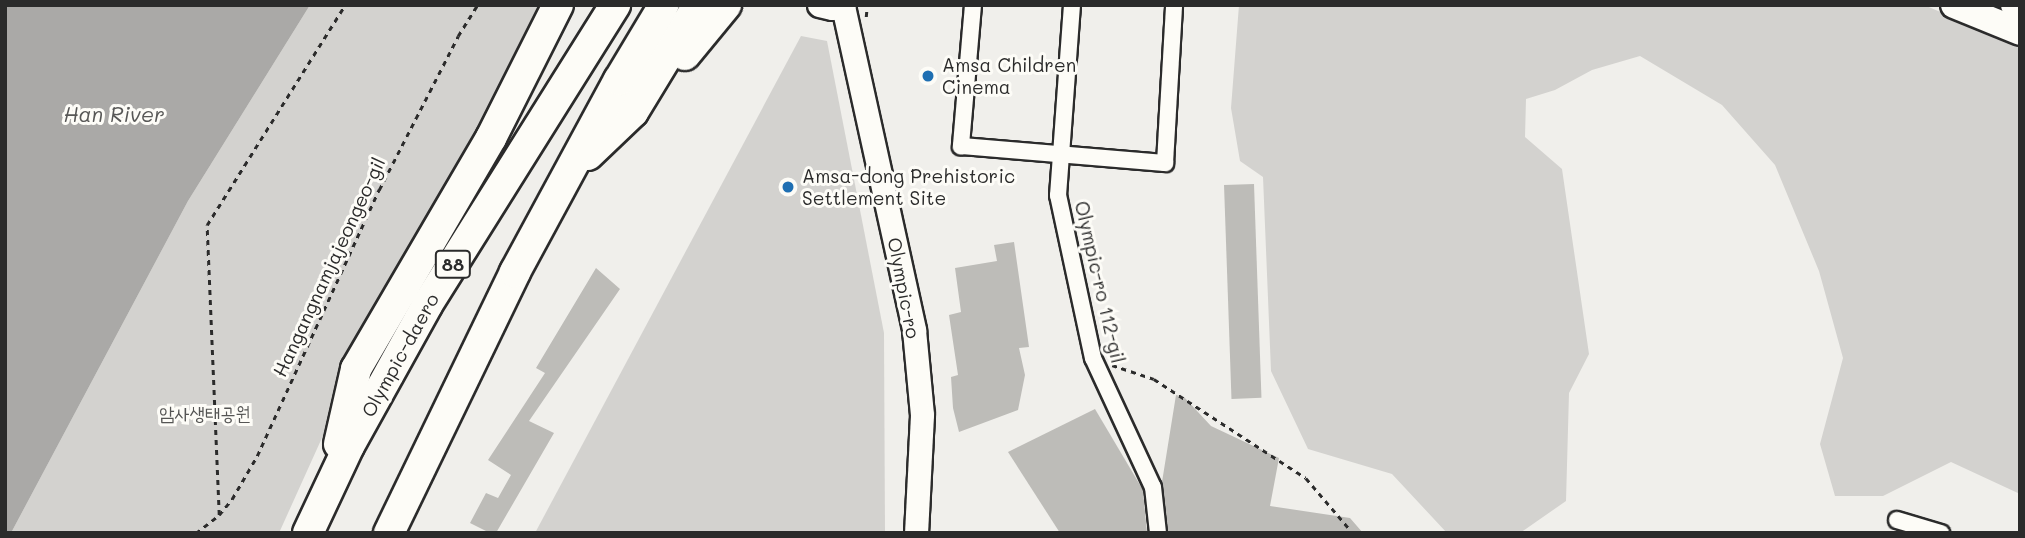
<!DOCTYPE html>
<meta charset="utf-8">
<style>
body{margin:0}
#map{position:relative;width:2025px;height:538px;overflow:hidden;background:#f0efeb;font-family:Mali,"Poor Story",sans-serif}
div>[style]{position:absolute}
.green>*{inset:0;background:#d3d2cf}
.water>*{inset:0;background:#aaa9a7}
.building>*{inset:0;background:#bdbcb8;transform-origin:0 0}
.path>*{height:2.5px;margin-top:-1.25px;transform-origin:0;background:repeating-linear-gradient(90deg,#2b2b2b 0 5px,transparent 0 10px)}
.roads{filter:drop-shadow(2px 0 #2b2b2b) drop-shadow(-2px 0 #2b2b2b) drop-shadow(0 2px #2b2b2b) drop-shadow(0 -2px #2b2b2b)}
.street>*{height:16px;margin:-8px;padding:0 8px;transform-origin:8px;border-radius:8px;background:#fdfcf7}
.secondary>*{height:23px;margin:-11.5px;padding:0 11.5px;transform-origin:11.5px;border-radius:11.5px;background:#fdfcf7}
.primary>*{height:26px;margin:-13px;padding:0 13px;transform-origin:13px;border-radius:13px;background:#fdfcf7}
.highway>*{height:30px;margin:-15px;padding:0 15px;transform-origin:15px;border-radius:15px;background:#fdfcf7}
.dots>*{width:19px;height:19px;translate:-50% -50%;box-sizing:border-box;border:4px solid #fdfcf7;border-radius:50%}
span{translate:-50% -50%;white-space:nowrap;text-align:center;line-height:1.15;-webkit-text-stroke:6px #fdfcf7;paint-order:stroke}
.shield-label span{padding:2px 5px;background:#fdfcf7;border:2px solid;border-radius:5px;-webkit-text-stroke-width:0}
.shield-label{font-size:18px;color:#2b2b2b;font-weight:700}
.poi-label{font-size:19px;color:#2b2b2b}
.left{translate:0 -50%;text-align:left}
.street-label{font-size:19px;color:#2b2b2b}
.park-label{font-size:19px;color:#555554}
.water-label{font-size:21px;color:#575756;font-style:italic}
.frame{position:absolute;inset:0;border:7px solid #2b2b2b;pointer-events:none}
</style>
<div id="map">
<div class="green">
<i style="clip-path:polygon(310px 5px,548px 5px,459px 164px,354px 367px,279px 533px,11px 533px,188px 201px)"></i>
<i style="clip-path:polygon(1239px 5px,1924px 5px,2020px 46px,2020px 494px,1951px 462px,1883px 496px,1835px 496px,1820px 444px,1843px 358px,1819px 271px,1775px 165px,1722px 105px,1640px 56px,1592px 70px,1555px 90px,1526px 99px,1525px 137px,1562px 169px,1589px 354px,1569px 393px,1566px 501px,1520px 533px,1447px 533px,1392px 474px,1308px 449px,1271px 371px,1263px 177px,1240px 161px,1231px 108px)"></i>
<i style="clip-path:polygon(801px 36px,827px 41px,884px 333px,885px 533px,535px 533px)"></i>
</div>
<div class="water">
<i style="clip-path:polygon(5px 5px,310px 5px,188px 201px,11px 533px,5px 533px)"></i>
</div>
<div class="building">
<i style="left:1254px;top:184px;width:214px;height:30px;rotate:88deg"></i>
<i style="clip-path:polygon(1014px 242px,1029px 347px,1019px 348px,1025px 375px,1018px 410px,959px 432px,953px 408px,951px 377px,958px 375px,949px 315px,961px 312px,955px 268px,997px 261px,994px 245px)"></i>
<i style="clip-path:polygon(596px 268px,620px 289px,529px 421px,554px 433px,496px 533px,490px 533px,470px 523px,486px 493px,498px 498px,511px 475px,488px 460px,545px 373px,536px 368px)"></i>
<i style="clip-path:polygon(1176px 395px,1184px 397px,1211px 426px,1279px 458px,1270px 506px,1350px 518px,1363px 533px,1168px 533px,1162px 482px)"></i>
<i style="clip-path:polygon(1095px 409px,1143px 490px,1147px 533px,1060px 533px,1008px 452px)"></i>
</div>
<div class="path">
<i style="left:866px;top:17px;width:12px;rotate:-85deg"></i>
<i style="left:1112px;top:365px;width:44px;rotate:18.4deg"></i>
<i style="left:1154px;top:379px;width:181px;rotate:33.1deg"></i>
<i style="left:1306px;top:478px;width:72px;rotate:49.5deg"></i>
<i style="left:219px;top:515px;width:290px;rotate:-92.4deg"></i>
<i style="left:207px;top:225px;width:260px;rotate:-57.9deg"></i>
<i style="left:196px;top:533px;width:29px;rotate:-38deg"></i>
<i style="left:219px;top:515px;width:21px;rotate:-51deg"></i>
<i style="left:232px;top:499px;width:50px;rotate:-59.8deg"></i>
<i style="left:257px;top:456px;width:293px;rotate:-65.4deg"></i>
<i style="left:379px;top:190px;width:173px;rotate:-62.8deg"></i>
<i style="left:458px;top:36px;width:36px;rotate:-58deg"></i>
</div>
<div class="roads">
<div class="street">
<i style="left:973px;top:5px;width:142px;rotate:94.9deg"></i>
<i style="left:961px;top:146px;width:205px;rotate:4.8deg"></i>
<i style="left:1165px;top:163px;width:158px;rotate:-86.7deg"></i>
<i style="left:1072px;top:5px;width:191px;rotate:94.2deg"></i>
<i style="left:1058px;top:195px;width:167px;rotate:77.9deg"></i>
<i style="left:1093px;top:358px;width:142px;rotate:65.1deg"></i>
<i style="left:1153px;top:487px;width:46px;rotate:83.8deg"></i>
<i style="left:1897px;top:520px;width:46px;rotate:16.5deg"></i>
</div>
<div class="secondary">
<i style="left:819px;top:5px;width:13px;rotate:13deg"></i>
<i style="left:832px;top:8px;width:12px;rotate:-14deg"></i>
<i style="left:843px;top:6px;width:332px;rotate:77.6deg"></i>
<i style="left:914px;top:330px;width:85px;rotate:84.6deg"></i>
<i style="left:922px;top:415px;width:118px;rotate:92.9deg"></i>
</div>
<div class="primary">
<i style="left:1954px;top:5px;width:71px;rotate:22.2deg"></i>
<i style="left:2014px;top:5px;width:7px;rotate:27deg"></i>
</div>
<div class="highway">
<i style="left:685px;top:55px;width:65px;rotate:-50.6deg"></i>
<i style="left:588px;top:155px;width:62px;rotate:-43.7deg"></i>
<i style="left:633px;top:112px;width:125px;rotate:-58.7deg"></i>
<i style="left:339px;top:444px;width:77px;rotate:-77.2deg"></i>
<i style="left:356px;top:369px;width:268px;rotate:-59.7deg"></i>
<i style="left:491px;top:138px;width:149px;rotate:-63.3deg"></i>
<i style="left:308px;top:533px;width:96px;rotate:-64.8deg"></i>
<i style="left:349px;top:446px;width:161px;rotate:-61deg"></i>
<i style="left:427px;top:305px;width:354px;rotate:-57.9deg"></i>
<i style="left:389px;top:533px;width:290px;rotate:-64.2deg"></i>
<i style="left:515px;top:272px;width:218px;rotate:-61.6deg"></i>
<i style="left:619px;top:80px;width:87px;rotate:-59deg"></i>
</div>
</div>
<div class="dots">
<i style="left:928px;top:76px;background:#1f6fb2"></i>
<i style="left:788px;top:187px;background:#1f6fb2"></i>
</div>
<div class="shield-label">
<span style="left:453px;top:264px">88</span>
</div>
<div class="poi-label">
<span class="left" style="left:942px;top:76px">Amsa Children<br>Cinema</span>
<span class="left" style="left:802px;top:187px">Amsa-dong Prehistoric<br>Settlement Site</span>
</div>
<div class="street-label">
<span style="left:329px;top:267px;rotate:-65deg">Hangangnamjajeongeo-gil</span>
<span style="left:1100px;top:282px;rotate:77deg">Olympic-ro 112-gil</span>
<span style="left:904px;top:288px;rotate:79deg">Olympic-ro</span>
<span style="left:400px;top:355px;rotate:-61deg">Olympic-daero</span>
</div>
<div class="park-label">
<span style="left:205px;top:413px">암사생태공원</span>
</div>
<div class="water-label">
<span style="left:114px;top:114px">Han River</span>
</div>
<div class="frame"></div>
</div>
